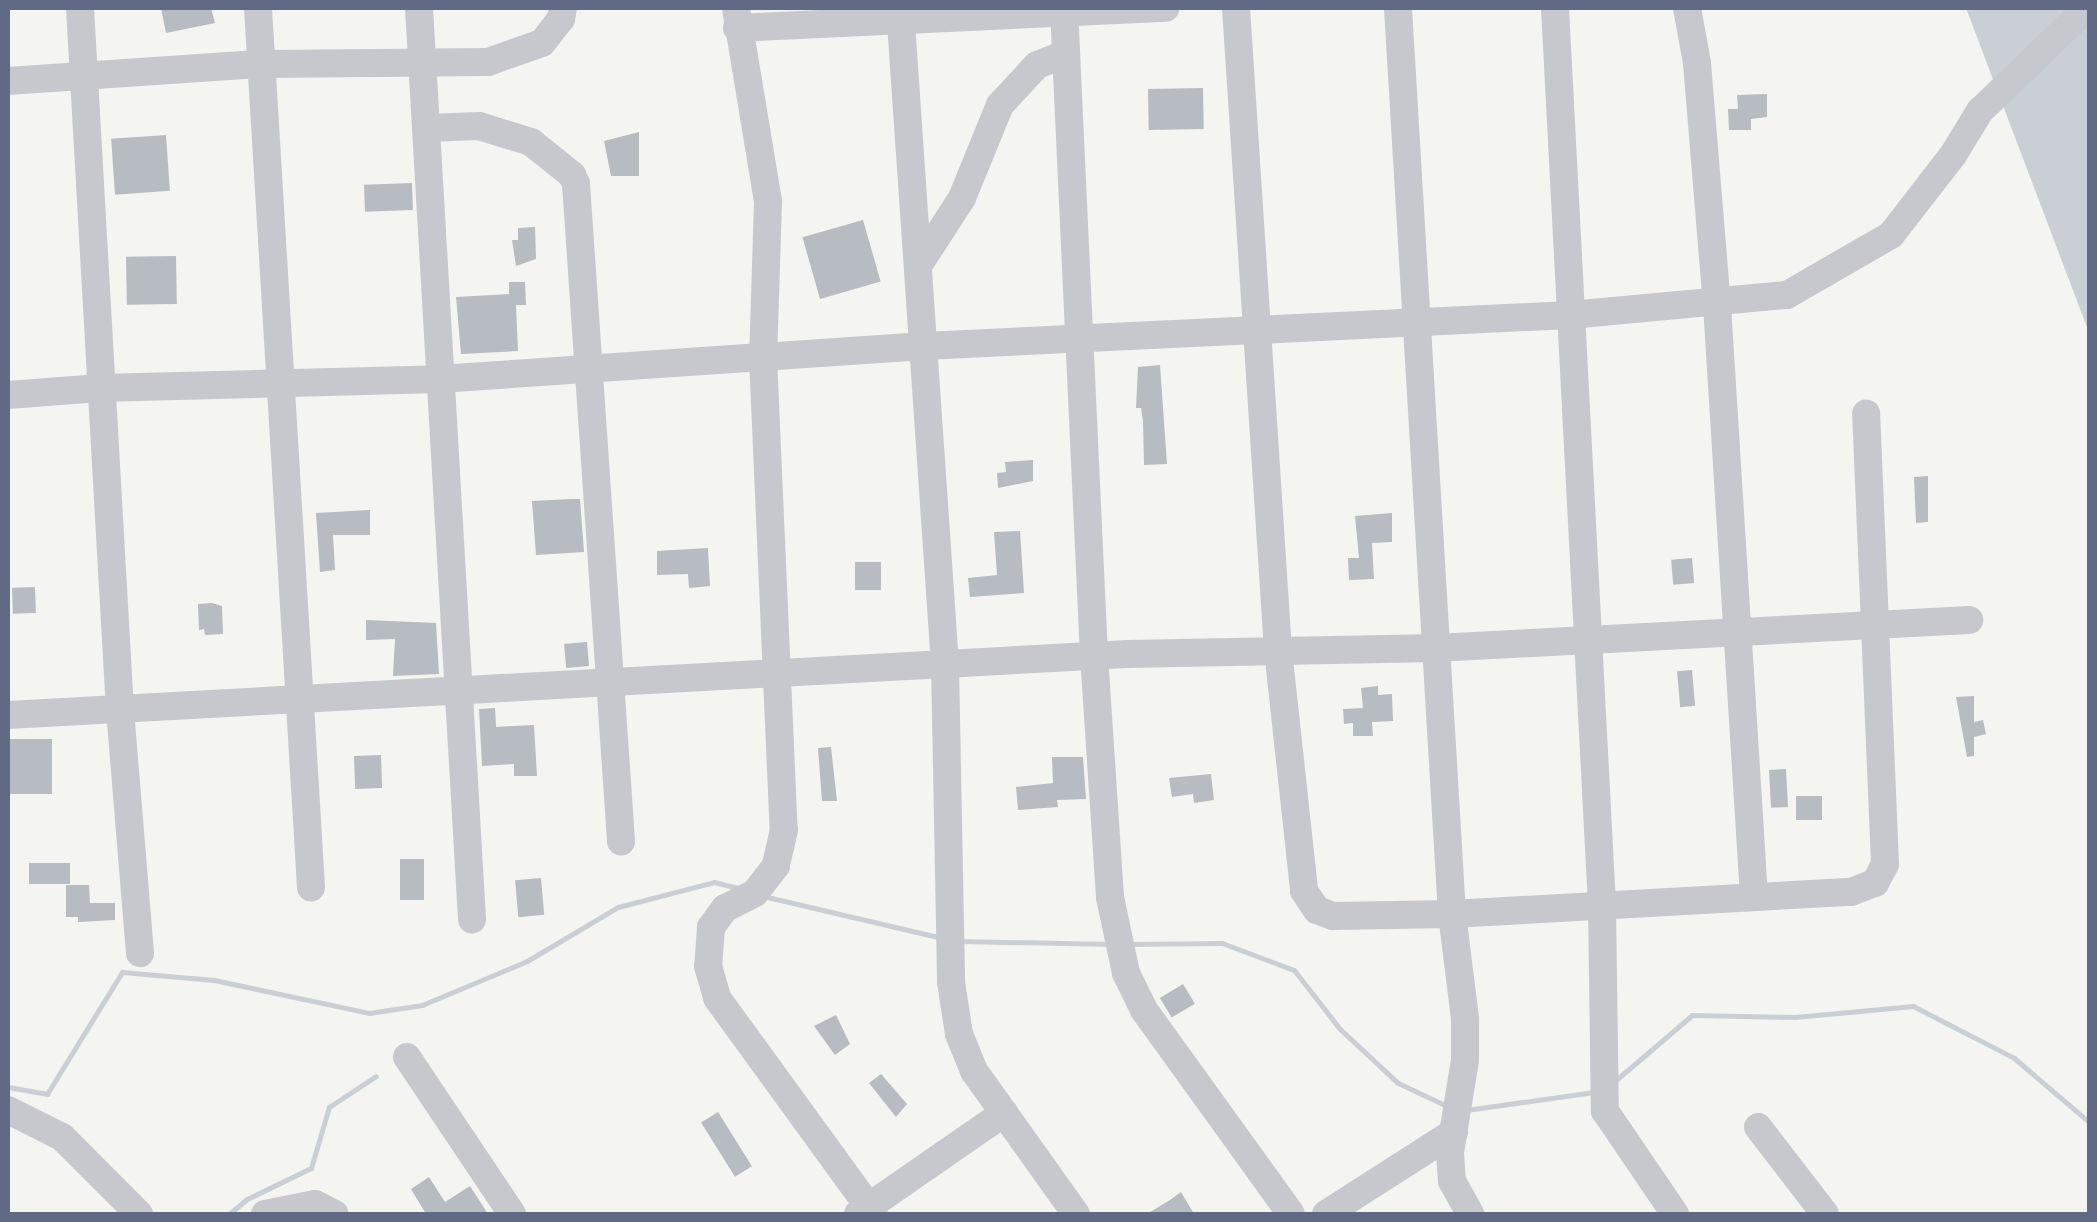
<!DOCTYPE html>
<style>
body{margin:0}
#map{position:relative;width:2097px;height:1222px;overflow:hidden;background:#f4f5f0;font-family:"IBM Plex Sans",sans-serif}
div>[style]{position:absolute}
.water>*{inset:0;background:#cacfd6}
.stream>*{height:5px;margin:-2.5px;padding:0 2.5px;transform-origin:2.5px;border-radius:2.5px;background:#cacfd6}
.building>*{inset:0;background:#b7bbc2;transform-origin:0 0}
.minor>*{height:28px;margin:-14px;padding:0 14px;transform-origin:14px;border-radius:14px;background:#c7c8cd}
span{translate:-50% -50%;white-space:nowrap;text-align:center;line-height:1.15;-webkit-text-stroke:10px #fff;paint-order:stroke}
.frame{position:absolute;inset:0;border:10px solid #616a84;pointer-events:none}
</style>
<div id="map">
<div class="water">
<i style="clip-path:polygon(1966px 8px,2089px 8px,2089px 332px,2088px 330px)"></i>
</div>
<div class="stream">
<i style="left:763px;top:896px;width:184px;rotate:13.2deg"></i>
<i style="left:958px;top:941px;width:154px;rotate:1.1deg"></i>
<i style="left:1128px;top:944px;width:94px;rotate:-0.6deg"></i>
<i style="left:1222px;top:943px;width:77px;rotate:20.6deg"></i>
<i style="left:1294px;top:970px;width:75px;rotate:52.1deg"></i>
<i style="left:1340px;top:1029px;width:79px;rotate:43deg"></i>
<i style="left:1398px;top:1083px;width:54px;rotate:25.1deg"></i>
<i style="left:1616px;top:1080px;width:100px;rotate:-40.5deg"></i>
<i style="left:1692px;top:1015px;width:103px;rotate:1.1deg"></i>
<i style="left:1795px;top:1017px;width:119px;rotate:-5.3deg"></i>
<i style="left:1913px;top:1006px;width:114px;rotate:27.2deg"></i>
<i style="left:2014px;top:1058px;width:100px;rotate:40.5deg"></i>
<i style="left:8px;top:1087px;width:40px;rotate:10deg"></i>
<i style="left:47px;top:1094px;width:143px;rotate:-58.4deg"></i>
<i style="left:122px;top:972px;width:92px;rotate:5deg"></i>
<i style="left:214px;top:980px;width:158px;rotate:12deg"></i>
<i style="left:369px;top:1013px;width:54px;rotate:-8.6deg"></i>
<i style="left:422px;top:1005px;width:114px;rotate:-22.7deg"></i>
<i style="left:527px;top:961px;width:106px;rotate:-30.7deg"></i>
<i style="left:618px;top:907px;width:99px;rotate:-14.6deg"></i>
<i style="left:714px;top:882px;width:25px;rotate:14deg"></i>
<i style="left:1466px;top:1110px;width:129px;rotate:-8deg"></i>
<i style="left:229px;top:1214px;width:23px;rotate:-40deg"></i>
<i style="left:247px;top:1199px;width:71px;rotate:-25.8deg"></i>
<i style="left:311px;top:1168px;width:64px;rotate:-73.6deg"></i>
<i style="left:329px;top:1107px;width:56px;rotate:-33.4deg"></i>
</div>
<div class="building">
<i style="clip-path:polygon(161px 8px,211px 8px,215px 23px,166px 33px)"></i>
<i style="left:1203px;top:88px;width:41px;height:55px;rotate:89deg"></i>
<i style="clip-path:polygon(1767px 94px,1767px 117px,1751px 119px,1751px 130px,1729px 130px,1728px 109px,1738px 109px,1737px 95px)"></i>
<i style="clip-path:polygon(639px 132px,639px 176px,611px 176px,604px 141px)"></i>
<i style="left:166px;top:135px;width:56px;height:55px;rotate:86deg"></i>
<i style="left:412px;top:183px;width:27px;height:48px;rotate:88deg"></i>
<i style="left:863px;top:220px;width:64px;height:63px;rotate:74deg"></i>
<i style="clip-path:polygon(535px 227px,536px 259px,516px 266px,512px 240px,518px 240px,518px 228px)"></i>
<i style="left:176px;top:256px;width:48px;height:50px;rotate:89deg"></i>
<i style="clip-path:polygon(509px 282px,525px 282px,526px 305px,516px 305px,518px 351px,461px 354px,456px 297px,509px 294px)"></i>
<i style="clip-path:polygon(1160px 365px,1167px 464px,1144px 465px,1143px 421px,1141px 408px,1136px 408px,1138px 367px)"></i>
<i style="clip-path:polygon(1033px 460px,1033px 481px,998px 488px,997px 473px,1006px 472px,1005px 462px)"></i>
<i style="clip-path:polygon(1928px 476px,1928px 522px,1916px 523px,1914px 477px)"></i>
<i style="clip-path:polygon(571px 499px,580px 499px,584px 552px,536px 555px,532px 501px)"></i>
<i style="clip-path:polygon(370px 510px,370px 535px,333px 535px,335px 570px,320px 572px,316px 513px)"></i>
<i style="clip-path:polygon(1392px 513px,1392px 542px,1372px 543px,1374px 579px,1349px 580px,1348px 558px,1359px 558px,1355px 516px)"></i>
<i style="clip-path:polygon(1020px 531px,1024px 593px,970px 597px,968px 578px,997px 575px,994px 532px)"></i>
<i style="clip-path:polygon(708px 548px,710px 586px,689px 588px,688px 574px,657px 575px,657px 551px)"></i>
<i style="left:1692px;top:558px;width:25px;height:21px;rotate:85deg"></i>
<i style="left:855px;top:562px;width:26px;height:28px"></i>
<i style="left:35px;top:587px;width:26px;height:23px;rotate:88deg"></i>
<i style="clip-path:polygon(212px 603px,222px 606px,223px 634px,205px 635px,204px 629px,199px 630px,198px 604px)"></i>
<i style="clip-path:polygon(366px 620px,436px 623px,439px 674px,393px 676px,395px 639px,366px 640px)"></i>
<i style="left:587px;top:642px;width:24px;height:23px;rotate:85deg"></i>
<i style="left:1692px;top:670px;width:36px;height:15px;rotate:85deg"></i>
<i style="clip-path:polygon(1378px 686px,1378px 695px,1392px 694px,1393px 721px,1372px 722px,1373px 736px,1353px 736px,1353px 723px,1344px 724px,1343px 709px,1363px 708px,1361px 688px)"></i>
<i style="clip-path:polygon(1974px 696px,1974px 722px,1983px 720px,1986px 734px,1974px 737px,1974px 756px,1967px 757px,1956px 697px)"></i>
<i style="clip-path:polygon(495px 708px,496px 727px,534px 725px,537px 776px,514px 776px,514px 764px,482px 766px,479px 709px)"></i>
<i style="left:8px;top:739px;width:44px;height:55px"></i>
<i style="clip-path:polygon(831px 747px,837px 801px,822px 801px,818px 748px)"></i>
<i style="left:381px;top:755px;width:33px;height:27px;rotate:88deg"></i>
<i style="clip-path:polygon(1052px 757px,1083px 757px,1086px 799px,1057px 800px,1058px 807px,1018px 810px,1016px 787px,1053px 783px)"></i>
<i style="left:1786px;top:769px;width:38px;height:17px;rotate:87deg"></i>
<i style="clip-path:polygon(1211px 774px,1214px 800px,1194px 803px,1193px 794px,1172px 797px,1169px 778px)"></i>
<i style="left:1796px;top:796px;width:26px;height:24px"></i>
<i style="left:400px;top:859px;width:24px;height:41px"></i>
<i style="left:70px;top:863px;width:21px;height:41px;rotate:90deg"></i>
<i style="left:541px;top:878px;width:37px;height:26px;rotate:85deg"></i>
<i style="clip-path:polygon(66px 885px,89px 885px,90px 903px,115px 903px,115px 920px,78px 922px,78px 917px,66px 917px)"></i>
<i style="left:1183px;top:984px;width:23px;height:27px;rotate:59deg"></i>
<i style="clip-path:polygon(836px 1015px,850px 1044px,835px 1055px,814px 1026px)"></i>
<i style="clip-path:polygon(881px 1074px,907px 1104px,896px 1117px,869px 1083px)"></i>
<i style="left:718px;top:1112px;width:64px;height:20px;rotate:58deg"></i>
<i style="clip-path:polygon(429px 1177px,445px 1202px,470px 1186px,488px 1214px,426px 1214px,411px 1189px)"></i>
<i style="clip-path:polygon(1181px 1192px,1194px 1214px,1147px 1214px,1170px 1200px)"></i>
</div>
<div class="minor">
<i style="left:80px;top:8px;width:703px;rotate:86.74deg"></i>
<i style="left:120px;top:710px;width:244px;rotate:85.3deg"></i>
<i style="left:258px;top:8px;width:881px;rotate:86.55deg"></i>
<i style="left:419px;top:8px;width:913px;rotate:86.67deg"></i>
<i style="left:736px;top:8px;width:197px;rotate:80.6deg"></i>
<i style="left:768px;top:202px;width:155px;rotate:91.8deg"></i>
<i style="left:763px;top:357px;width:473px;rotate:87.5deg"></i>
<i style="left:784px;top:830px;width:37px;rotate:103deg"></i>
<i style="left:776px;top:866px;width:34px;rotate:128deg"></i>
<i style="left:755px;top:893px;width:34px;rotate:153deg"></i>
<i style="left:725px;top:908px;width:24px;rotate:126deg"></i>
<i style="left:711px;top:927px;width:39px;rotate:94deg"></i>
<i style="left:708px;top:966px;width:33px;rotate:74deg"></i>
<i style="left:717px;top:998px;width:267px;rotate:54deg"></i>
<i style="left:900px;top:8px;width:658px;rotate:86.08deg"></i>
<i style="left:945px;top:664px;width:318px;rotate:88.9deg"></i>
<i style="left:951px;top:982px;width:53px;rotate:81.3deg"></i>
<i style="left:959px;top:1034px;width:40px;rotate:68deg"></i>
<i style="left:974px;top:1071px;width:176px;rotate:54.5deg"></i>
<i style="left:1064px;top:8px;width:649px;rotate:87.35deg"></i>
<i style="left:1094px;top:656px;width:242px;rotate:86.2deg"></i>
<i style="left:1110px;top:897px;width:78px;rotate:78.1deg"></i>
<i style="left:1126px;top:973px;width:41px;rotate:64.1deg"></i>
<i style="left:1144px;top:1010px;width:251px;rotate:54.2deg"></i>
<i style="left:1236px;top:8px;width:643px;rotate:86.26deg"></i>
<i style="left:1278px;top:650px;width:242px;rotate:83.8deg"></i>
<i style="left:1304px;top:891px;width:23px;rotate:56deg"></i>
<i style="left:1317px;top:910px;width:17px;rotate:21deg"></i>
<i style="left:1333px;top:916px;width:119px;rotate:-1deg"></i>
<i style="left:1452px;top:914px;width:400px;rotate:-3.2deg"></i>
<i style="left:1851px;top:892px;width:26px;rotate:-21deg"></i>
<i style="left:1875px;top:883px;width:21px;rotate:-62deg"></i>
<i style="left:1885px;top:864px;width:451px;rotate:-92.4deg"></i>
<i style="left:1398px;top:8px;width:908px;rotate:86.59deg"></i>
<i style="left:1452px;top:914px;width:106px;rotate:82.9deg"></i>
<i style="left:1465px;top:1019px;width:41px;rotate:90deg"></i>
<i style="left:1465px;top:1060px;width:94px;rotate:99.2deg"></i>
<i style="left:1450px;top:1153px;width:28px;rotate:86deg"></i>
<i style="left:1452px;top:1181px;width:38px;rotate:61deg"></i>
<i style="left:1555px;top:8px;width:899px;rotate:87deg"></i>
<i style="left:1602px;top:906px;width:205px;rotate:89.2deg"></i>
<i style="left:1605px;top:1111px;width:125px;rotate:55.8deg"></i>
<i style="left:1687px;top:8px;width:56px;rotate:79.7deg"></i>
<i style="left:1697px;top:63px;width:243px;rotate:85.3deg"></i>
<i style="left:1717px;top:305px;width:593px;rotate:86.42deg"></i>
<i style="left:737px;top:28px;width:429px;rotate:-2.7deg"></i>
<i style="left:8px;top:81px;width:253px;rotate:-3.9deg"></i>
<i style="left:260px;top:64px;width:228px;rotate:-0.5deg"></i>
<i style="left:488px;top:62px;width:57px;rotate:-19.4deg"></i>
<i style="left:542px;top:43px;width:31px;rotate:-52deg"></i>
<i style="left:561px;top:19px;width:11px;rotate:-80deg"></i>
<i style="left:426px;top:128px;width:53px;rotate:-2.2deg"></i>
<i style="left:479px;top:126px;width:54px;rotate:17.1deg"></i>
<i style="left:531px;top:142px;width:53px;rotate:38.8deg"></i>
<i style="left:572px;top:175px;width:10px;rotate:66deg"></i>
<i style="left:576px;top:184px;width:659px;rotate:86.08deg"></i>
<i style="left:918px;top:266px;width:81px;rotate:-57.1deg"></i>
<i style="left:962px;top:198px;width:100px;rotate:-67.8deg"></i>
<i style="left:1000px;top:105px;width:54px;rotate:-47.2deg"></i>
<i style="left:1037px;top:65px;width:31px;rotate:-21deg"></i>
<i style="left:8px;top:395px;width:92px;rotate:-4.4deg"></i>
<i style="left:100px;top:388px;width:339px;rotate:-1.5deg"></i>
<i style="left:439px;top:379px;width:486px;rotate:-3.9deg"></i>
<i style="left:924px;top:346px;width:647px;rotate:-2.75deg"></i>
<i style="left:1570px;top:315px;width:218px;rotate:-5.3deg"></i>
<i style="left:1787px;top:295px;width:120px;rotate:-30deg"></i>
<i style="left:1891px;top:235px;width:101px;rotate:-52.2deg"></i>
<i style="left:1953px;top:155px;width:52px;rotate:-58.5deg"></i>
<i style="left:1980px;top:111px;width:149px;rotate:-43.9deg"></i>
<i style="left:8px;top:715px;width:1121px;rotate:-3.12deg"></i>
<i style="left:1127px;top:654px;width:309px;rotate:-1.1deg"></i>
<i style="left:1436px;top:648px;width:534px;rotate:-3.01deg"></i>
<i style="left:407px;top:1057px;width:189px;rotate:56.2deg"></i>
<i style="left:8px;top:1110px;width:60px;rotate:26.6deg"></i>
<i style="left:62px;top:1137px;width:109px;rotate:45deg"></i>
<i style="left:1758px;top:1127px;width:110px;rotate:52.4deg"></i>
<i style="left:265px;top:1214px;width:51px;rotate:-11.3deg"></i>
<i style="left:315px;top:1204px;width:22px;rotate:27deg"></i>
<i style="left:858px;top:1214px;width:178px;rotate:-34.7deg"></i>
<i style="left:1326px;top:1214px;width:152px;rotate:-32.6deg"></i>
</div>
<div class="frame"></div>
</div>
